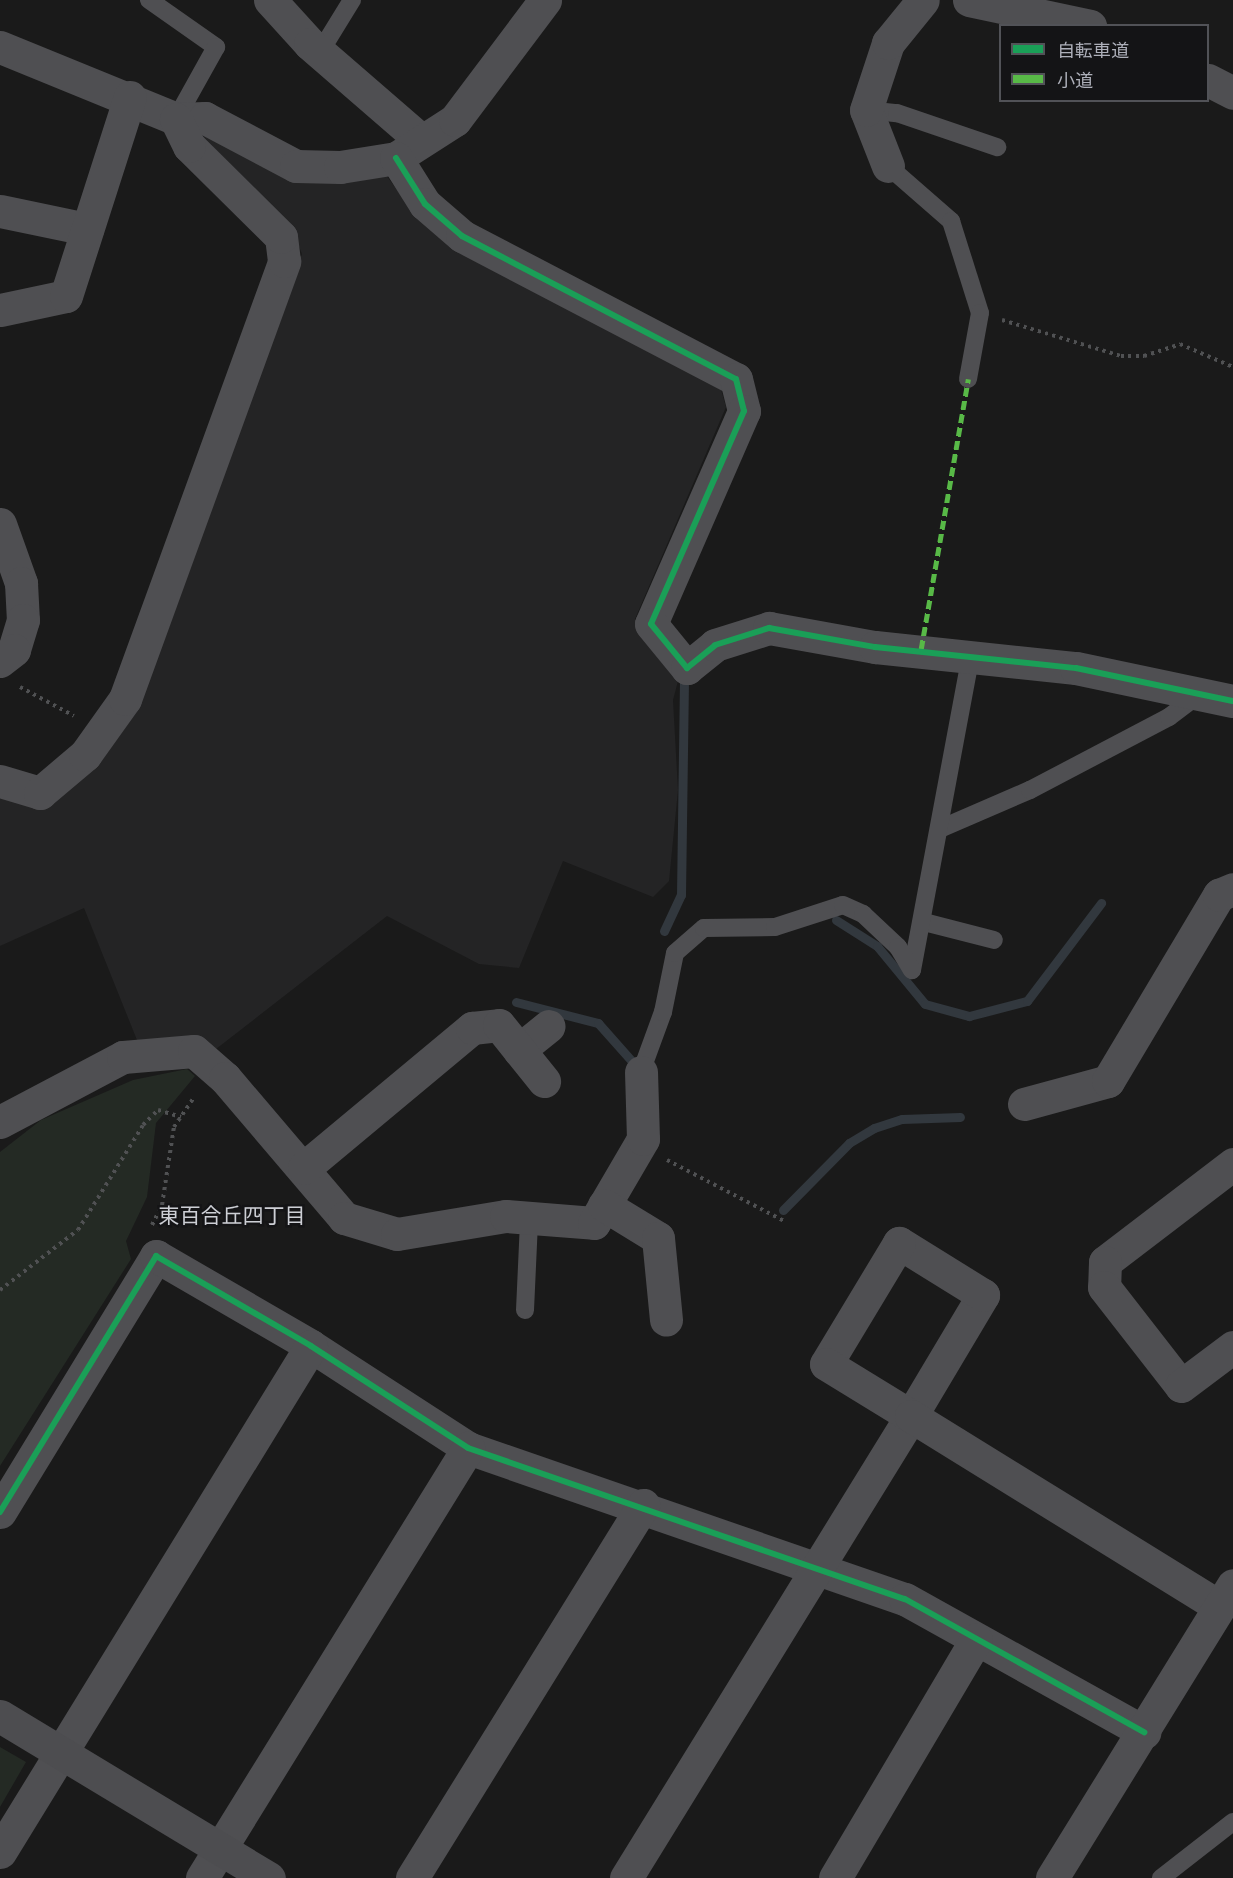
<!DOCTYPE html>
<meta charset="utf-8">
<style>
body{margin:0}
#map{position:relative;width:1233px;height:1878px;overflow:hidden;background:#1a1a1a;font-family:Cabin,"Noto Sans JP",sans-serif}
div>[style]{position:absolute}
.built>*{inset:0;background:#242425}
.green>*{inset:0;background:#242a24}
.stream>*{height:9px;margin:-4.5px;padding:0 4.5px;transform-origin:4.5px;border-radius:4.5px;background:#32383e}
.path>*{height:4px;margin-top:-2px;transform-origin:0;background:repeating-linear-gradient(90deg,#505153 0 3px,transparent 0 7.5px)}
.lane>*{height:18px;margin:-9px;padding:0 9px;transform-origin:9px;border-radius:9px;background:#4f4f52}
.street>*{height:33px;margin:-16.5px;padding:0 16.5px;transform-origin:16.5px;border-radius:16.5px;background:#4f4f52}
.secondary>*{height:33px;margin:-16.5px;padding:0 16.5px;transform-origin:16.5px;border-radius:16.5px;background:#4d4d50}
.quiet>*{height:4.5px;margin-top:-2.25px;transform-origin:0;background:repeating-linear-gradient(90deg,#58b947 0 9px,transparent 0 13.5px)}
.cycleway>*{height:6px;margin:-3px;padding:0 3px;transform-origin:3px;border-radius:3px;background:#1a9f57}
span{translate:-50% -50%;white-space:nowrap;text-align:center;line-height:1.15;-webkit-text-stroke:5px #141416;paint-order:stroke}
.neighbourhood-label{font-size:21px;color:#cdcfd5}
.legend{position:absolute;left:999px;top:24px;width:210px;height:78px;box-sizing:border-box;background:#141416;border:2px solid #515257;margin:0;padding:8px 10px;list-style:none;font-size:18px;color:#adafb9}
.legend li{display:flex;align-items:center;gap:12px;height:30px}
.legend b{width:30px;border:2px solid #515257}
</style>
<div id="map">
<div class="built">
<i style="clip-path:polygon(199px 132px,386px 175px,415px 214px,720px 386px,726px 407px,635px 619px,678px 681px,673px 700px,678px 790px,669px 881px,653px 897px,563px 861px,519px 968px,479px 964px,387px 916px,216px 1049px,139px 1045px,84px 908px,0 946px,0 791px,48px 807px,103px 759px,128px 724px,302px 254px,293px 231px)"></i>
</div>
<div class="green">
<i style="clip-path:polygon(187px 1069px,195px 1076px,156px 1123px,147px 1197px,126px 1241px,131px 1259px,0 1466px,0 1152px,41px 1120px,133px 1080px)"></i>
<i style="clip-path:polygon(0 1747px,26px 1762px,0 1807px)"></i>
</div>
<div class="stream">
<i style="left:836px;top:920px;width:49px;rotate:32.4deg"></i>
<i style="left:877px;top:946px;width:75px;rotate:50.4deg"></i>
<i style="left:925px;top:1004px;width:46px;rotate:15.3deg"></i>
<i style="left:969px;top:1016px;width:60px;rotate:-14.5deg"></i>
<i style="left:1027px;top:1001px;width:123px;rotate:-52.9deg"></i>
<i style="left:664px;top:931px;width:40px;rotate:-65deg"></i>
<i style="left:681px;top:895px;width:214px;rotate:-89.2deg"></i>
<i style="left:516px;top:1002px;width:85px;rotate:14.4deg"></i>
<i style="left:598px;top:1023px;width:60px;rotate:48.4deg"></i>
<i style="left:783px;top:1210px;width:94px;rotate:-45.4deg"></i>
<i style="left:849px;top:1143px;width:29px;rotate:-31deg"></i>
<i style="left:874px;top:1128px;width:29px;rotate:-18deg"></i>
<i style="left:902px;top:1119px;width:58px;rotate:-2deg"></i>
</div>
<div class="path">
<i style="left:1002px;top:320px;width:124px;rotate:16.8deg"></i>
<i style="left:1121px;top:356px;width:23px"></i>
<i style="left:1144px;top:356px;width:38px;rotate:-18deg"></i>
<i style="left:1180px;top:344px;width:58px;rotate:23.5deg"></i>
<i style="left:20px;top:687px;width:61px;rotate:28.2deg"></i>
<i style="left:667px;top:1160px;width:132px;rotate:27.5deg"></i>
<i style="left:152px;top:1225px;width:22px;rotate:-63deg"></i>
<i style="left:162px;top:1205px;width:79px;rotate:-81.3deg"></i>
<i style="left:174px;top:1127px;width:37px;rotate:-56deg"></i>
<i style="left:0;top:1290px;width:98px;rotate:-37.6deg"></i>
<i style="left:78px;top:1230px;width:123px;rotate:-58.2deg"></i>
<i style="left:143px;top:1125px;width:21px;rotate:-45deg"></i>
<i style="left:158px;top:1110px;width:24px;rotate:17deg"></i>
</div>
<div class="lane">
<i style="left:149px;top:0;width:82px;rotate:35deg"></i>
<i style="left:216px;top:47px;width:82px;rotate:119.1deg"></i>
<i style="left:320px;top:52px;width:61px;rotate:-58.4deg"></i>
<i style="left:866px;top:110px;width:31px;rotate:6deg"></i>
<i style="left:897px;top:113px;width:106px;rotate:18.8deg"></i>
<i style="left:888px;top:166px;width:84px;rotate:41.1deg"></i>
<i style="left:951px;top:221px;width:96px;rotate:72.5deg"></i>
<i style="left:980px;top:313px;width:67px;rotate:100.3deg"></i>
<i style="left:942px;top:828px;width:96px;rotate:-23.4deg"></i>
<i style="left:1030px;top:790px;width:157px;rotate:-27.7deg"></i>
<i style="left:1169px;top:717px;width:39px;rotate:-37deg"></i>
<i style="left:924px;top:922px;width:72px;rotate:14.4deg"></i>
<i style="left:912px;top:970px;width:319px;rotate:-79.4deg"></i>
<i style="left:641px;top:1072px;width:64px;rotate:-69.9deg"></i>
<i style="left:663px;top:1012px;width:60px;rotate:-78.5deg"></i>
<i style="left:675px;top:953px;width:38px;rotate:-41deg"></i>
<i style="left:704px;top:928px;width:71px;rotate:-0.8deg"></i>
<i style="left:775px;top:927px;width:71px;rotate:-17.9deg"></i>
<i style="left:843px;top:905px;width:22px;rotate:24deg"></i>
<i style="left:863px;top:914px;width:48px;rotate:43.3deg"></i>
<i style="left:898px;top:947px;width:27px;rotate:59deg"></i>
<i style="left:525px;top:1310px;width:89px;rotate:-87.4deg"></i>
<i style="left:1161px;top:1878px;width:91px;rotate:-37.9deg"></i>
</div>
<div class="street">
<i style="left:270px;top:0;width:59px;rotate:47.7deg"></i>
<i style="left:310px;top:44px;width:147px;rotate:40.9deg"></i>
<i style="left:969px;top:0;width:124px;rotate:12.1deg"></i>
<i style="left:0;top:47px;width:190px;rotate:22.2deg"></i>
<i style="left:176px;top:119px;width:29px;rotate:-2deg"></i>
<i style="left:205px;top:118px;width:103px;rotate:27.8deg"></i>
<i style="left:296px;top:166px;width:44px;rotate:1.3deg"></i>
<i style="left:340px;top:167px;width:57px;rotate:-9.1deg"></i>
<i style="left:396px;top:158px;width:70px;rotate:-32.8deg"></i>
<i style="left:455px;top:120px;width:150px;rotate:-53.1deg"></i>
<i style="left:1208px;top:80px;width:28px;rotate:27deg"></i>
<i style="left:396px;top:158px;width:54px;rotate:57.8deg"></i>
<i style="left:425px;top:204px;width:49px;rotate:40.9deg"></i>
<i style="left:462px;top:236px;width:309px;rotate:27.6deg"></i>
<i style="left:736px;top:379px;width:33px;rotate:76deg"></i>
<i style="left:744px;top:411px;width:232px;rotate:113.6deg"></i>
<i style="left:651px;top:624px;width:57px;rotate:50.7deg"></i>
<i style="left:687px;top:668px;width:36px;rotate:-39deg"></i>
<i style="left:715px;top:645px;width:57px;rotate:-17.5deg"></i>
<i style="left:769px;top:628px;width:108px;rotate:10.2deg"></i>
<i style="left:875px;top:647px;width:202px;rotate:6deg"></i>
<i style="left:1076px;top:668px;width:160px;rotate:11.9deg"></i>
<i style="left:888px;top:166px;width:60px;rotate:-111.4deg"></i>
<i style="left:866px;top:110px;width:71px;rotate:-71.8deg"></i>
<i style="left:888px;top:43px;width:55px;rotate:-50.9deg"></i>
<i style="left:0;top:211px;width:89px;rotate:11.7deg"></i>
<i style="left:0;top:310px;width:67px;rotate:-12deg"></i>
<i style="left:66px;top:296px;width:209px;rotate:-72.2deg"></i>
<i style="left:0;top:524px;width:63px;rotate:70.4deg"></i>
<i style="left:21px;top:583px;width:37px;rotate:87deg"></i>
<i style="left:23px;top:620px;width:31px;rotate:107deg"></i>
<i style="left:14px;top:650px;width:18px;rotate:142deg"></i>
<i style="left:0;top:781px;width:42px;rotate:16.7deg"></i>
<i style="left:40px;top:793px;width:59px;rotate:-40.2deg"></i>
<i style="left:85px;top:755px;width:69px;rotate:-54.5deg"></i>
<i style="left:125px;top:699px;width:466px;rotate:-70deg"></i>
<i style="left:284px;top:261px;width:24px;rotate:-97deg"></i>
<i style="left:281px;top:237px;width:129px;rotate:-135.3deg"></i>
<i style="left:189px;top:146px;width:30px;rotate:-116deg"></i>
<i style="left:519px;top:1050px;width:38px;rotate:-39deg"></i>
<i style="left:1024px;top:1104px;width:87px;rotate:-15.3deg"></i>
<i style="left:1108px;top:1081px;width:217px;rotate:-59.2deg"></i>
<i style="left:1219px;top:895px;width:15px;rotate:-23deg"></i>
<i style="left:0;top:1122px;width:139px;rotate:-27.9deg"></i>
<i style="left:123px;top:1057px;width:71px;rotate:-4.8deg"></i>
<i style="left:194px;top:1051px;width:41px;rotate:41.1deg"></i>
<i style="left:225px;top:1078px;width:184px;rotate:49.6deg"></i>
<i style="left:344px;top:1218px;width:55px;rotate:16.8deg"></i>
<i style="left:397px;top:1234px;width:110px;rotate:-9.4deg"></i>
<i style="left:506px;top:1216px;width:88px;rotate:4.5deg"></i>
<i style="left:594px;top:1223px;width:97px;rotate:-59.7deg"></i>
<i style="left:643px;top:1139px;width:67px;rotate:-91.7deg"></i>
<i style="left:1233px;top:1164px;width:161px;rotate:142.6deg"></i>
<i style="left:1105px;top:1262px;width:25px;rotate:92deg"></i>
<i style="left:1104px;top:1287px;width:125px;rotate:52.1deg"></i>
<i style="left:1181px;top:1386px;width:65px;rotate:-36.9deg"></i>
<i style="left:304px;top:1168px;width:219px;rotate:-39.8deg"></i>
<i style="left:472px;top:1028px;width:27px;rotate:-6deg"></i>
<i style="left:499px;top:1025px;width:72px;rotate:51.2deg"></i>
<i style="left:604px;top:1205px;width:63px;rotate:31.4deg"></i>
<i style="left:658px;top:1238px;width:82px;rotate:84.4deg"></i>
<i style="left:0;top:1512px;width:300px;rotate:-58.6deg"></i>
<i style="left:156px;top:1256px;width:179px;rotate:30.1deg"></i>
<i style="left:311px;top:1346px;width:187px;rotate:33deg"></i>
<i style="left:468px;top:1448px;width:462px;rotate:19.1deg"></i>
<i style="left:905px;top:1599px;width:274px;rotate:29.1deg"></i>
<i style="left:0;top:1852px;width:594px;rotate:-58.42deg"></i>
<i style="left:202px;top:1878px;width:506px;rotate:-58.26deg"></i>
<i style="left:412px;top:1878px;width:439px;rotate:-58.2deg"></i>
<i style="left:626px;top:1878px;width:543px;rotate:-58.33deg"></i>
<i style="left:911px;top:1416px;width:141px;rotate:-59.2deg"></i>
<i style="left:983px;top:1295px;width:99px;rotate:-148.2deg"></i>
<i style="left:899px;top:1243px;width:141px;rotate:121.1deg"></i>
<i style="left:826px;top:1364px;width:100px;rotate:31.5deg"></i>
<i style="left:911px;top:1416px;width:360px;rotate:31.7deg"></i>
<i style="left:835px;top:1878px;width:277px;rotate:-59.4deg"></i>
<i style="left:1052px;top:1878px;width:344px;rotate:-58.3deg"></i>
</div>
<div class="secondary">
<i style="left:0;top:1716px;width:314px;rotate:31.1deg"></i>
</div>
<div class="quiet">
<i style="left:921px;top:649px;width:274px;rotate:-80.1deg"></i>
</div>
<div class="cycleway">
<i style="left:396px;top:158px;width:54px;rotate:57.8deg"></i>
<i style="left:425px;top:204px;width:49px;rotate:40.9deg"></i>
<i style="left:462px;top:236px;width:309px;rotate:27.6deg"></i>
<i style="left:736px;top:379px;width:33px;rotate:76deg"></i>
<i style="left:744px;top:411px;width:232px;rotate:113.6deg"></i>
<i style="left:651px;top:624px;width:57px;rotate:50.7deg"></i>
<i style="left:687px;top:668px;width:36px;rotate:-39deg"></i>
<i style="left:715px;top:645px;width:57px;rotate:-17.5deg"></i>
<i style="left:769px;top:628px;width:108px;rotate:10.2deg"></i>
<i style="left:875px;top:647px;width:202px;rotate:6deg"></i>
<i style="left:1076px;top:668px;width:160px;rotate:11.9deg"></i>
<i style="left:0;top:1512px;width:300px;rotate:-58.6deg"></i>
<i style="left:156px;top:1256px;width:179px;rotate:30.1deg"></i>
<i style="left:311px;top:1346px;width:187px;rotate:33deg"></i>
<i style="left:468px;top:1448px;width:462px;rotate:19.1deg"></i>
<i style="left:905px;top:1599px;width:274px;rotate:29.1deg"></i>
</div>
<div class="neighbourhood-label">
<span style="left:232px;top:1216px">東百合丘四丁目</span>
</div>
<ul class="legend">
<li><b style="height:8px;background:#1a9f57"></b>自転車道</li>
<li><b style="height:8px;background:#58b947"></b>小道</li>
</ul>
</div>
